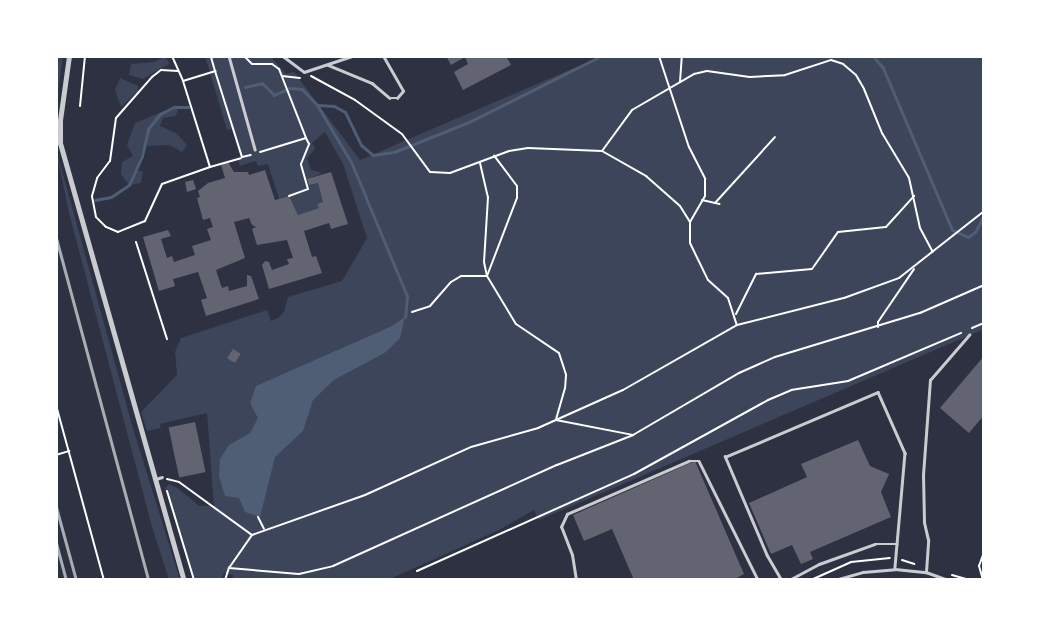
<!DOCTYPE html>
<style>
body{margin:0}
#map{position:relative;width:1040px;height:636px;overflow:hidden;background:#2d3142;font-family:Poppins,sans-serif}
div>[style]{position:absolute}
.green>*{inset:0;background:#3c4559}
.water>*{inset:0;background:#4f5d75}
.stream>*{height:3px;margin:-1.5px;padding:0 1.5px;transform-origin:1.5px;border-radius:1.5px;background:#4f5d75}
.building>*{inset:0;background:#626471;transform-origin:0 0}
.path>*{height:2px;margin:-1px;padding:0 1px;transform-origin:1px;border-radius:1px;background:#fff}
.service>*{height:2.5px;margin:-1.25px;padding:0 1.25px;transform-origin:1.25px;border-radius:1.25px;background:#caccd0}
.minor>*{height:5px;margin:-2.5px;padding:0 2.5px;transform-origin:2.5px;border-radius:2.5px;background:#caccd0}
.rail>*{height:3px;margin:-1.5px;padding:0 1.5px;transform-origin:1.5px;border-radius:1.5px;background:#abadb3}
span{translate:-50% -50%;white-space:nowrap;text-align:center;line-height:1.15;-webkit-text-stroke:5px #fff;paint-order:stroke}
.frame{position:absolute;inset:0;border:58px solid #fff;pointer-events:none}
</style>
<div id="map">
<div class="green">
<i style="clip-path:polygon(59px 56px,63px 56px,56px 106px,56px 81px)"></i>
<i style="clip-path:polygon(166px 56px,169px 64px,143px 79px,129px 75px,131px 64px,154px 62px)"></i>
<i style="clip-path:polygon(205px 56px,272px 58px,286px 74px,294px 72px,360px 160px,602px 56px,984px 56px,984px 329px,539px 520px,534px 510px,499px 530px,388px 580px,232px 580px,233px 575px,224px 573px,221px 580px,194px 580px,165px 488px,169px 484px,179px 489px,199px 506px,214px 506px,207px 413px,160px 424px,161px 428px,147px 431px,141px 412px,177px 375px,175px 352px,181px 338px,267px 310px,271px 321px,278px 318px,284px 312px,288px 297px,342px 281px,367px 238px,343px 164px,325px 132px,312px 143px,315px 149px,307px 158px,311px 170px,322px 173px,308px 179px,307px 183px,309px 185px,318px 183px,323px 202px,317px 204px,319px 208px,298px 215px,289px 196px,279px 199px,268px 164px,258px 166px,256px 161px,240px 166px,238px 159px,241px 158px,232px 129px,227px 130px)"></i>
<i style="clip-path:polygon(120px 78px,138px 86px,138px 91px,121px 107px,115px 90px)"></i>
<i style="clip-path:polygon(174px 107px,178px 111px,175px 116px,163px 118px,160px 126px,176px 133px,187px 145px,182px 152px,169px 145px,144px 146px,136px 169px,143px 172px,141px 183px,129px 185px,121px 174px,122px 162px,133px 156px,127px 145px,135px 123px)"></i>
<i style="clip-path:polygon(56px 149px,132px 425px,180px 580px,169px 580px,152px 527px,69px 213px)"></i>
</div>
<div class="water">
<i style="clip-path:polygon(405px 317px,400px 338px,386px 352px,334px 380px,313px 400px,303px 431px,275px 457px,260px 517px,245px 512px,239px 498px,225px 496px,219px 476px,220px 459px,229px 445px,250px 433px,258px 418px,250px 403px,256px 386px,392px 326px)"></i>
</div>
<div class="stream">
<i style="left:873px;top:56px;width:16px;rotate:50deg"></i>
<i style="left:883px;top:68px;width:176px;rotate:66.9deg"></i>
<i style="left:952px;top:230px;width:17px;rotate:24deg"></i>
<i style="left:968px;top:237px;width:9px;rotate:-36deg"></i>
<i style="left:975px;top:232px;width:19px;rotate:-62deg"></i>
<i style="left:245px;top:87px;width:17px;rotate:-13deg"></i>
<i style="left:262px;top:83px;width:17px;rotate:45deg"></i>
<i style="left:274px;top:95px;width:17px;rotate:-24deg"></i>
<i style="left:290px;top:88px;width:12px;rotate:5deg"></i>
<i style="left:302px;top:89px;width:22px;rotate:47deg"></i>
<i style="left:317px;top:105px;width:17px;rotate:3deg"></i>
<i style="left:334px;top:106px;width:13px;rotate:29deg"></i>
<i style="left:345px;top:112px;width:37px;rotate:64deg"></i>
<i style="left:361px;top:145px;width:16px;rotate:40deg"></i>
<i style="left:373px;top:155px;width:21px;rotate:-8deg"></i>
<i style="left:394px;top:152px;width:81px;rotate:-21.8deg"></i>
<i style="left:469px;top:122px;width:148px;rotate:-26.6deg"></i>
<i style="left:317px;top:105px;width:66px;rotate:59.2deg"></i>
<i style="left:351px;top:162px;width:39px;rotate:67deg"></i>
<i style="left:366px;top:198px;width:106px;rotate:67.3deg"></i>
<i style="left:407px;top:296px;width:21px;rotate:95deg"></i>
<i style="left:95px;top:200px;width:16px;rotate:-11deg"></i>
<i style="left:111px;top:197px;width:22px;rotate:-34deg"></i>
<i style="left:129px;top:185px;width:32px;rotate:-66deg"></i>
<i style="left:142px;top:156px;width:28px;rotate:-77deg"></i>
<i style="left:148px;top:129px;width:19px;rotate:-51deg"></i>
<i style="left:160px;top:114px;width:16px;rotate:-27deg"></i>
<i style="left:174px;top:107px;width:14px"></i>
</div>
<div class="building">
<i style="clip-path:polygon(446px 56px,506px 56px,511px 65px,463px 90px,454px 72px,468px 64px,465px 57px,451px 65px)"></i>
<i style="clip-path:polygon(228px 162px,234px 172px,248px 172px,249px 175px,265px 170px,275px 200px,289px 196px,298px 215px,319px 208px,317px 204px,323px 202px,318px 183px,309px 185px,307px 179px,331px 172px,348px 224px,331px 229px,329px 223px,304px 231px,312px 257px,316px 256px,322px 273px,269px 289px,262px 265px,265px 261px,269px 262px,272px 270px,289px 264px,287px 259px,293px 258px,287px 240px,257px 245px,252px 229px,256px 227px,252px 225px,249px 218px,234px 222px,245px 258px,216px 270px,222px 288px,228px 286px,229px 291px,247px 286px,247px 275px,251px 276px,259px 299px,206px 316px,201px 300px,207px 298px,198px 272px,173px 279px,175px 286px,159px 291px,143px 237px,168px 230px,171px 236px,161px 239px,167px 258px,172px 256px,174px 262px,195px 255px,192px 246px,211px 240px,207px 229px,213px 227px,210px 218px,203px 220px,197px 198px,200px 197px,198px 191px,208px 183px,225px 178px,221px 165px)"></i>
<i style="clip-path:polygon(193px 180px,196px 189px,187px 192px,185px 182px)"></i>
<i style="left:233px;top:349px;width:9px;height:11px;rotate:32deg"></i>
<i style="clip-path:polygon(984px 356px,984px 415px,969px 433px,940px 408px)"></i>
<i style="left:195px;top:422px;width:51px;height:27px;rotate:78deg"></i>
<i style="clip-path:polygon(858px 440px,870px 466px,889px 474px,881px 492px,891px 517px,810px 552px,813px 559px,801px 564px,792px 545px,771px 554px,749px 503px,807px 477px,801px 464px)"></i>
<i style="clip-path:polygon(695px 461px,744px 574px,733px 580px,634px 580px,612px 529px,584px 541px,573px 515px)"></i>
</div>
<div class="path">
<i style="left:172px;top:56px;width:27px;rotate:66deg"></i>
<i style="left:183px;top:81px;width:90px;rotate:72.6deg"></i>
<i style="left:210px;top:167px;width:51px;rotate:160.5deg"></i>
<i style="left:162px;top:184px;width:41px;rotate:114.7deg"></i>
<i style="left:145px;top:221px;width:29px;rotate:158deg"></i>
<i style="left:118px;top:232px;width:13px;rotate:-157deg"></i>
<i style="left:106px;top:227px;width:14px;rotate:-135deg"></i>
<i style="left:96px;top:217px;width:21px;rotate:-101deg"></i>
<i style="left:92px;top:196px;width:19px;rotate:-74deg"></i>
<i style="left:97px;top:178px;width:21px;rotate:-53deg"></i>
<i style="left:110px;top:161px;width:43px;rotate:-82.1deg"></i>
<i style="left:116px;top:118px;width:55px;rotate:-48.7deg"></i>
<i style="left:152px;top:77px;width:11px;rotate:-38deg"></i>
<i style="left:161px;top:70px;width:17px;rotate:3deg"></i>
<i style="left:214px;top:56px;width:3px;rotate:162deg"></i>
<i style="left:211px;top:57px;width:15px;rotate:74deg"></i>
<i style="left:215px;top:71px;width:90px;rotate:72.6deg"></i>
<i style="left:242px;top:157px;width:9px;rotate:-13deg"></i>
<i style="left:244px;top:56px;width:11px;rotate:45deg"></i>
<i style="left:252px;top:64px;width:20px"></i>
<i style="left:272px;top:64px;width:9px;rotate:36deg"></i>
<i style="left:279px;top:69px;width:74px;rotate:68.6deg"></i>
<i style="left:306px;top:138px;width:48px;rotate:163.1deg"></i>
<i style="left:659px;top:56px;width:96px;rotate:71.8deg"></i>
<i style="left:689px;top:147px;width:36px;rotate:63deg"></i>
<i style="left:705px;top:179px;width:17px;rotate:90deg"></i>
<i style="left:705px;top:196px;width:30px;rotate:120deg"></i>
<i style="left:690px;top:222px;width:21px;rotate:90deg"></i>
<i style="left:690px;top:243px;width:41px;rotate:64.1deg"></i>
<i style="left:708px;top:280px;width:27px;rotate:42deg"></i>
<i style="left:728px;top:298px;width:28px;rotate:72deg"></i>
<i style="left:282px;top:76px;width:18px;rotate:6deg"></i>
<i style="left:311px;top:76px;width:50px;rotate:28.6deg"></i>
<i style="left:355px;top:100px;width:58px;rotate:35.9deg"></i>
<i style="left:402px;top:134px;width:47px;rotate:53.6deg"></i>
<i style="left:430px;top:172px;width:20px;rotate:3deg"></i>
<i style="left:450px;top:173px;width:63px;rotate:-20.4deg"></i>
<i style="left:509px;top:151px;width:19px;rotate:-9deg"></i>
<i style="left:528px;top:148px;width:74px;rotate:2.3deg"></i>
<i style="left:602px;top:151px;width:51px;rotate:29.6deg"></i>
<i style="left:646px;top:176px;width:45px;rotate:41.4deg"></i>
<i style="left:680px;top:206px;width:19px;rotate:58deg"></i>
<i style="left:183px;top:81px;width:34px;rotate:-17deg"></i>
<i style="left:680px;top:82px;width:26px;rotate:-86deg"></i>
<i style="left:80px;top:106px;width:50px;rotate:-84.3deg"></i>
<i style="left:602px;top:151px;width:51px;rotate:-53.8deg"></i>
<i style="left:632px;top:110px;width:72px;rotate:-30.1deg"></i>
<i style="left:694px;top:74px;width:13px;rotate:-13deg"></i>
<i style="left:707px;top:71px;width:43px;rotate:7.9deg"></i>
<i style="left:750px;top:77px;width:35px;rotate:-3deg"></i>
<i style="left:785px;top:75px;width:48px;rotate:-18.1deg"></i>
<i style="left:831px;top:60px;width:13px;rotate:18deg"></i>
<i style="left:843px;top:64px;width:17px;rotate:40deg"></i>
<i style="left:856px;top:75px;width:16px;rotate:60deg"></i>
<i style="left:864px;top:89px;width:48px;rotate:67.8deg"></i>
<i style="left:882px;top:133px;width:52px;rotate:59deg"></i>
<i style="left:909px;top:178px;width:51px;rotate:77.6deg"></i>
<i style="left:920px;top:228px;width:27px;rotate:62deg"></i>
<i style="left:480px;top:163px;width:35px;rotate:77deg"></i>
<i style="left:488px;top:197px;width:65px;rotate:93.5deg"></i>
<i style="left:484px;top:262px;width:14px;rotate:78deg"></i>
<i style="left:487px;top:276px;width:56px;rotate:58.9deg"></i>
<i style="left:516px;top:324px;width:52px;rotate:34deg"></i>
<i style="left:559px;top:353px;width:23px;rotate:72deg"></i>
<i style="left:566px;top:375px;width:13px;rotate:94deg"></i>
<i style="left:565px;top:388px;width:33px;rotate:106deg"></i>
<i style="left:556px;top:420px;width:78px;rotate:11deg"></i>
<i style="left:210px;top:167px;width:32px;rotate:-16deg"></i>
<i style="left:289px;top:196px;width:20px;rotate:-20deg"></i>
<i style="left:308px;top:189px;width:26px;rotate:-106deg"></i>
<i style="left:301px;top:164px;width:22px;rotate:-68deg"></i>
<i style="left:309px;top:144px;width:7px;rotate:-117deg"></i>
<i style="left:702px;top:200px;width:18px;rotate:13deg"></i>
<i style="left:715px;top:203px;width:89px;rotate:-47.7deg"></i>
<i style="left:136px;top:242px;width:102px;rotate:72.3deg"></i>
<i style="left:412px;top:312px;width:19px;rotate:-18deg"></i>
<i style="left:430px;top:306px;width:32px;rotate:-49deg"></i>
<i style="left:451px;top:282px;width:12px;rotate:-31deg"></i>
<i style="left:461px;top:276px;width:26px"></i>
<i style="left:487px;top:276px;width:84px;rotate:-69deg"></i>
<i style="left:517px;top:198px;width:12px;rotate:-90deg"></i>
<i style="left:517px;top:186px;width:38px;rotate:-127deg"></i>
<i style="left:736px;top:314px;width:45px;rotate:-63.4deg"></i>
<i style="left:756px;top:274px;width:56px;rotate:-5.1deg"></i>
<i style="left:812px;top:269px;width:45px;rotate:-54.9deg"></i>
<i style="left:838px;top:232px;width:48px;rotate:-5.9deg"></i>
<i style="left:886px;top:227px;width:42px;rotate:-47.9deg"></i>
<i style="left:878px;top:327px;width:5px;rotate:-90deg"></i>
<i style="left:878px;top:322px;width:64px;rotate:-55.8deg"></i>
<i style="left:972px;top:328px;width:13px;rotate:-23deg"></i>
<i style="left:56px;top:405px;width:181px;rotate:74.7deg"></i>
<i style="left:56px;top:455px;width:14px;rotate:-17deg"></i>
<i style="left:167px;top:479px;width:12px;rotate:14deg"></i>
<i style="left:179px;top:482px;width:90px;rotate:36deg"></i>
<i style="left:167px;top:491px;width:93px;rotate:73.1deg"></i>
<i style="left:258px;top:517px;width:13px;rotate:63deg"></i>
<i style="left:902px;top:560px;width:13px;rotate:18deg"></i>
<i style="left:229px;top:568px;width:70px;rotate:4.9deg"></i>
<i style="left:299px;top:574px;width:35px;rotate:-13deg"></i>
<i style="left:333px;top:566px;width:246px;rotate:-24.3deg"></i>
<i style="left:557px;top:465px;width:82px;rotate:-21.5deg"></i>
<i style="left:633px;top:435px;width:123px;rotate:-30.3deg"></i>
<i style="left:739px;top:373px;width:39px;rotate:-24deg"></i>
<i style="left:775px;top:357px;width:152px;rotate:-16.9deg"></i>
<i style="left:920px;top:313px;width:70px;rotate:-23.6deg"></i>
<i style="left:417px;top:571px;width:238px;rotate:-24.1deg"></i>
<i style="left:634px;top:474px;width:153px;rotate:-28.9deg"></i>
<i style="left:768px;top:400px;width:25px;rotate:-23deg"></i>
<i style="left:791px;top:390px;width:58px;rotate:-9deg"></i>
<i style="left:848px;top:381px;width:123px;rotate:-23deg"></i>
<i style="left:952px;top:575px;width:19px;rotate:16deg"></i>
<i style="left:225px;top:580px;width:13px;rotate:-72deg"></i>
<i style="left:229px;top:568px;width:40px;rotate:-55.1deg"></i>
<i style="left:252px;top:535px;width:120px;rotate:-19.5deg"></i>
<i style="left:365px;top:495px;width:116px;rotate:-24.4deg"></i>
<i style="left:471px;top:447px;width:70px;rotate:-15.8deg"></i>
<i style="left:538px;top:428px;width:93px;rotate:-24.1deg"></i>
<i style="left:623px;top:390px;width:131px;rotate:-29.7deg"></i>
<i style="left:737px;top:325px;width:110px;rotate:-14.2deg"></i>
<i style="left:844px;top:298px;width:59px;rotate:-20deg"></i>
<i style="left:899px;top:278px;width:108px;rotate:-38.2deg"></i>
<i style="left:811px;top:580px;width:44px;rotate:-24.2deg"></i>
<i style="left:851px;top:562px;width:39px;rotate:-6deg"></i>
<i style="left:890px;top:580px;width:9px"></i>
<i style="left:983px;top:580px;width:15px;rotate:-106deg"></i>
<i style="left:979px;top:566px;width:15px;rotate:-70deg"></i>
</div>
<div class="service">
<i style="left:229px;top:56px;width:97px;rotate:74.4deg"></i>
<i style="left:283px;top:56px;width:26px;rotate:37deg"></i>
<i style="left:304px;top:72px;width:51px;rotate:-18.4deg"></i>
<i style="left:328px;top:65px;width:48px;rotate:22.2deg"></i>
<i style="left:372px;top:83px;width:23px;rotate:40deg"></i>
<i style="left:390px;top:98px;width:7px"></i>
<i style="left:397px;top:98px;width:9px;rotate:-49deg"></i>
<i style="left:403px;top:91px;width:40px;rotate:-119.7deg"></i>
<i style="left:156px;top:479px;width:6px;rotate:-18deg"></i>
<i style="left:926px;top:572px;width:32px;rotate:-86deg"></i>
<i style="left:928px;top:540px;width:18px;rotate:-103deg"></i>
<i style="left:924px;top:522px;width:47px;rotate:-91.2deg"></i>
<i style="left:923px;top:475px;width:95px;rotate:-85.8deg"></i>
<i style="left:930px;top:380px;width:60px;rotate:-49.1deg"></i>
<i style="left:576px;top:580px;width:25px;rotate:-99deg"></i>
<i style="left:572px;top:555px;width:30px;rotate:-111deg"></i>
<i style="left:561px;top:527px;width:14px;rotate:-65deg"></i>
<i style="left:567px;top:514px;width:133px;rotate:-23.5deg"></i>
<i style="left:689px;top:461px;width:10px"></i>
<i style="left:699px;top:461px;width:133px;rotate:63.6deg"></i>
<i style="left:781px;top:580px;width:28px;rotate:-120deg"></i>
<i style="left:767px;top:556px;width:108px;rotate:-113deg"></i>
<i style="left:725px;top:457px;width:166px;rotate:-23deg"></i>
<i style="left:878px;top:392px;width:67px;rotate:66.1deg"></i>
<i style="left:905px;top:453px;width:91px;rotate:95deg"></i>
<i style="left:789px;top:580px;width:34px;rotate:-28deg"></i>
<i style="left:819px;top:564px;width:59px;rotate:-19.7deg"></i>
<i style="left:875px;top:544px;width:22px"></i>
<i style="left:897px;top:544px;width:25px;rotate:95deg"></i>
<i style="left:835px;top:580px;width:29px;rotate:-16deg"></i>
<i style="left:863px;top:572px;width:32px;rotate:-5deg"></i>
<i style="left:895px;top:569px;width:31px;rotate:6deg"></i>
<i style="left:926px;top:572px;width:23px;rotate:20deg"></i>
</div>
<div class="minor">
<i style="left:69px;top:56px;width:65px;rotate:98deg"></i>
<i style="left:60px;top:120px;width:23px;rotate:90deg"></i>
<i style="left:60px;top:143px;width:454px;rotate:74.2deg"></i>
</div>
<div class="rail">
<i style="left:56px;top:238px;width:354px;rotate:74.9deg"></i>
<i style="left:56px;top:507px;width:76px;rotate:74.7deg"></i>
<i style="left:56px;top:543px;width:38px;rotate:75deg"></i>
</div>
<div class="frame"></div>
</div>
